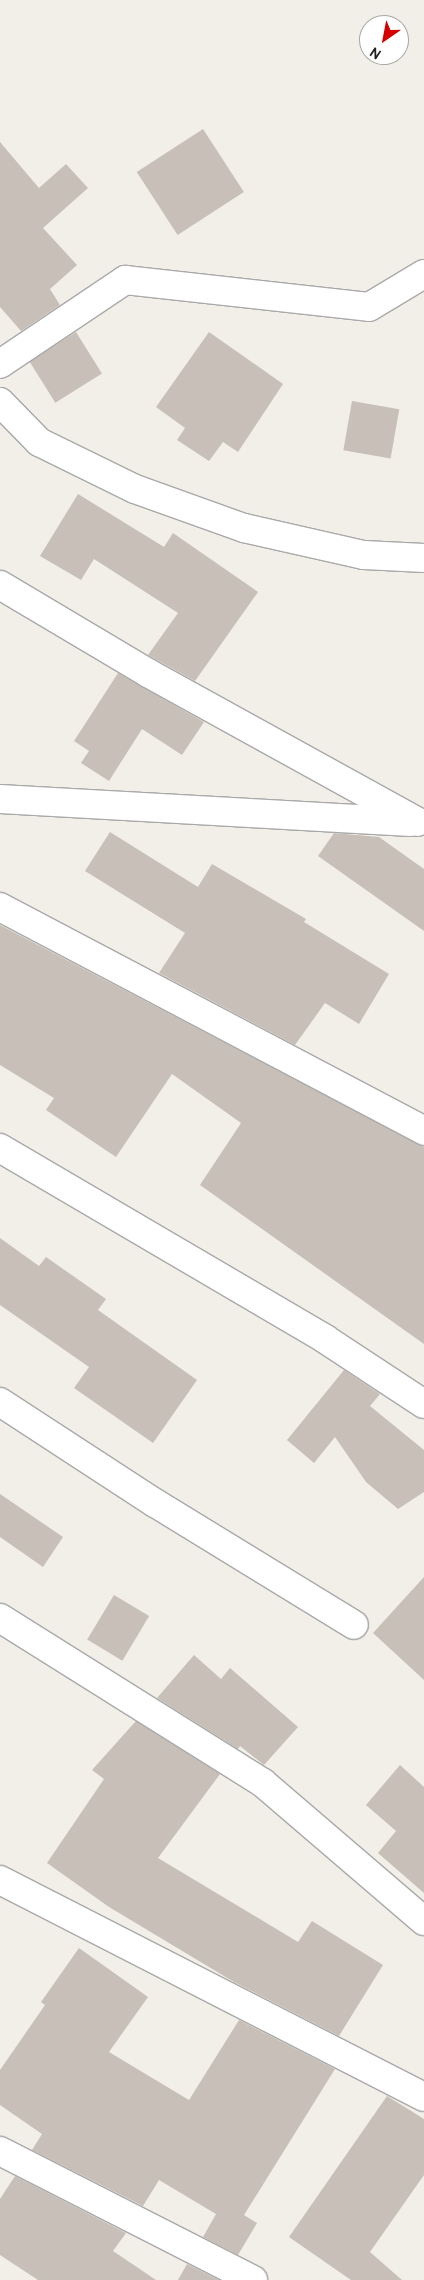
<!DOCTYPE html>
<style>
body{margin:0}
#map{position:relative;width:424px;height:2280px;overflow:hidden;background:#f2efe9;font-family:Overpass,sans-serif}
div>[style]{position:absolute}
.building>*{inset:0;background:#c7bfb8;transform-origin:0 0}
.roads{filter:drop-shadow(1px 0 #a9a9a9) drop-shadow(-1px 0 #a9a9a9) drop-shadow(0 1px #a9a9a9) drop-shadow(0 -1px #a9a9a9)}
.minor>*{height:28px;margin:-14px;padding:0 14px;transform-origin:14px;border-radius:14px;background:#fff}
span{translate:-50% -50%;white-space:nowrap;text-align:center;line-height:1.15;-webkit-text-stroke:4px #fff;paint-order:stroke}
.north{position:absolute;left:359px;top:15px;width:50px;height:50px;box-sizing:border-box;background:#fff;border:1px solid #a7a7a7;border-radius:50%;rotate:213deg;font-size:14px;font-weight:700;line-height:20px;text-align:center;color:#222}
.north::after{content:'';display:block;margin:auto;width:18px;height:22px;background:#d40000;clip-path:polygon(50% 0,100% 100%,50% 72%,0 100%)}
</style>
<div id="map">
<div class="building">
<i style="left:203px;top:129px;width:75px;height:79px;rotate:57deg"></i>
<i style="clip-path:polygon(0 142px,39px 188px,66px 164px,88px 188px,43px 228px,77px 265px,50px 289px,60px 305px,21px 331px,0 307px)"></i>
<i style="left:76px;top:332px;width:49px;height:55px;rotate:58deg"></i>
<i style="clip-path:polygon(209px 332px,283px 384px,238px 452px,223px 442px,209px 461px,177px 440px,185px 428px,156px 407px)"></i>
<i style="left:352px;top:401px;width:48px;height:50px;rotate:10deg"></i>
<i style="clip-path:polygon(78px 494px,164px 547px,173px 533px,258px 592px,195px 681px,148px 655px,178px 613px,94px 559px,81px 580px,40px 556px)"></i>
<i style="clip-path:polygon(118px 673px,204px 722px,182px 755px,142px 729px,109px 781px,81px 763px,89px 751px,74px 741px)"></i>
<i style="clip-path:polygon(110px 832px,198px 887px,212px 864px,306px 919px,304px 922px,389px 974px,359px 1024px,325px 1003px,295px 1045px,159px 973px,185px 933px,85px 871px)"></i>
<i style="clip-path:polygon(334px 833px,379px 837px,424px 869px,424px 931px,318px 856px)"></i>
<i style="clip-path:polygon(0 925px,424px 1147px,424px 1344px,200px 1185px,241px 1123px,172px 1074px,116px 1157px,46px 1110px,54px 1098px,0 1065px)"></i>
<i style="clip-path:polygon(0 1238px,39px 1266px,46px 1257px,106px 1299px,98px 1310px,197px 1380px,153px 1443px,74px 1388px,89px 1367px,0 1305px)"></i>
<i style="clip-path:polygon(344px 1370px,380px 1394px,370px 1406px,424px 1450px,424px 1492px,398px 1509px,366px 1482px,335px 1437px,314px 1463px,287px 1440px)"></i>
<i style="clip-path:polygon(0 1494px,63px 1537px,43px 1567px,0 1537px)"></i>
<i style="clip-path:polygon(424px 1577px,424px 1680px,373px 1633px)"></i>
<i style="left:114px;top:1595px;width:41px;height:52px;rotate:31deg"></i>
<i style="clip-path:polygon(194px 1655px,221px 1679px,230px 1668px,298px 1727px,264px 1765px,240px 1746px,238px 1749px,157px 1698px)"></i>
<i style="clip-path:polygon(136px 1721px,220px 1774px,158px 1858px,298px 1942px,312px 1921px,383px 1965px,339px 2036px,234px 1982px,109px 1907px,47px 1863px,104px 1779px,92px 1770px)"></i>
<i style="clip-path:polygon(400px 1765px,424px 1787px,424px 1893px,378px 1853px,396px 1831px,366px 1805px)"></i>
<i style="clip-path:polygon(79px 1948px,148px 1997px,109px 2052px,189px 2100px,239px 2020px,335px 2069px,244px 2215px,257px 2223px,238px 2255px,203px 2237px,216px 2214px,159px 2180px,143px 2206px,32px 2150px,42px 2134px,0 2105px,0 2070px,45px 2005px,41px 2002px)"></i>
<i style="clip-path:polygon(387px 2096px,424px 2119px,424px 2175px,370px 2252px,402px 2280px,351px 2280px,289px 2237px)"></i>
<i style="clip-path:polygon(15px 2176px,126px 2233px,113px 2251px,156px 2280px,38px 2280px,0 2255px,0 2199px)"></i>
<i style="clip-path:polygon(187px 2264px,219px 2280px,178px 2280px)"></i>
</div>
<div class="roads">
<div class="minor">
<i style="left:0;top:364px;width:151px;rotate:-33.9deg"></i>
<i style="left:125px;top:280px;width:245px;rotate:6.3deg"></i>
<i style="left:369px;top:307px;width:64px;rotate:-31deg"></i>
<i style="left:0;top:402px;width:56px;rotate:45.7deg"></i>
<i style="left:39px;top:442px;width:107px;rotate:26.1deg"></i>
<i style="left:135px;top:489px;width:116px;rotate:19.7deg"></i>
<i style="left:244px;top:528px;width:123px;rotate:12.7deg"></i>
<i style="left:364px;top:555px;width:60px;rotate:2.9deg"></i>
<i style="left:0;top:585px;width:172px;rotate:30.7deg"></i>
<i style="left:148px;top:673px;width:308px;rotate:28.9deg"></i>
<i style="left:0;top:799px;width:411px;rotate:3.2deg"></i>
<i style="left:0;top:907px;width:480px;rotate:27.8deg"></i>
<i style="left:0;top:1148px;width:377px;rotate:30.4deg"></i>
<i style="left:325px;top:1339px;width:118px;rotate:33.3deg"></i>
<i style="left:0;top:1402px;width:185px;rotate:33.1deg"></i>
<i style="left:155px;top:1503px;width:233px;rotate:31.5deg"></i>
<i style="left:0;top:1618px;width:310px;rotate:32.1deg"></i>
<i style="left:263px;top:1783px;width:212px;rotate:40.6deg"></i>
<i style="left:0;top:1880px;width:476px;rotate:27.1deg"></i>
<i style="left:0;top:2151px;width:284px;rotate:27deg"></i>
</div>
</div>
<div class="north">N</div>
</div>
